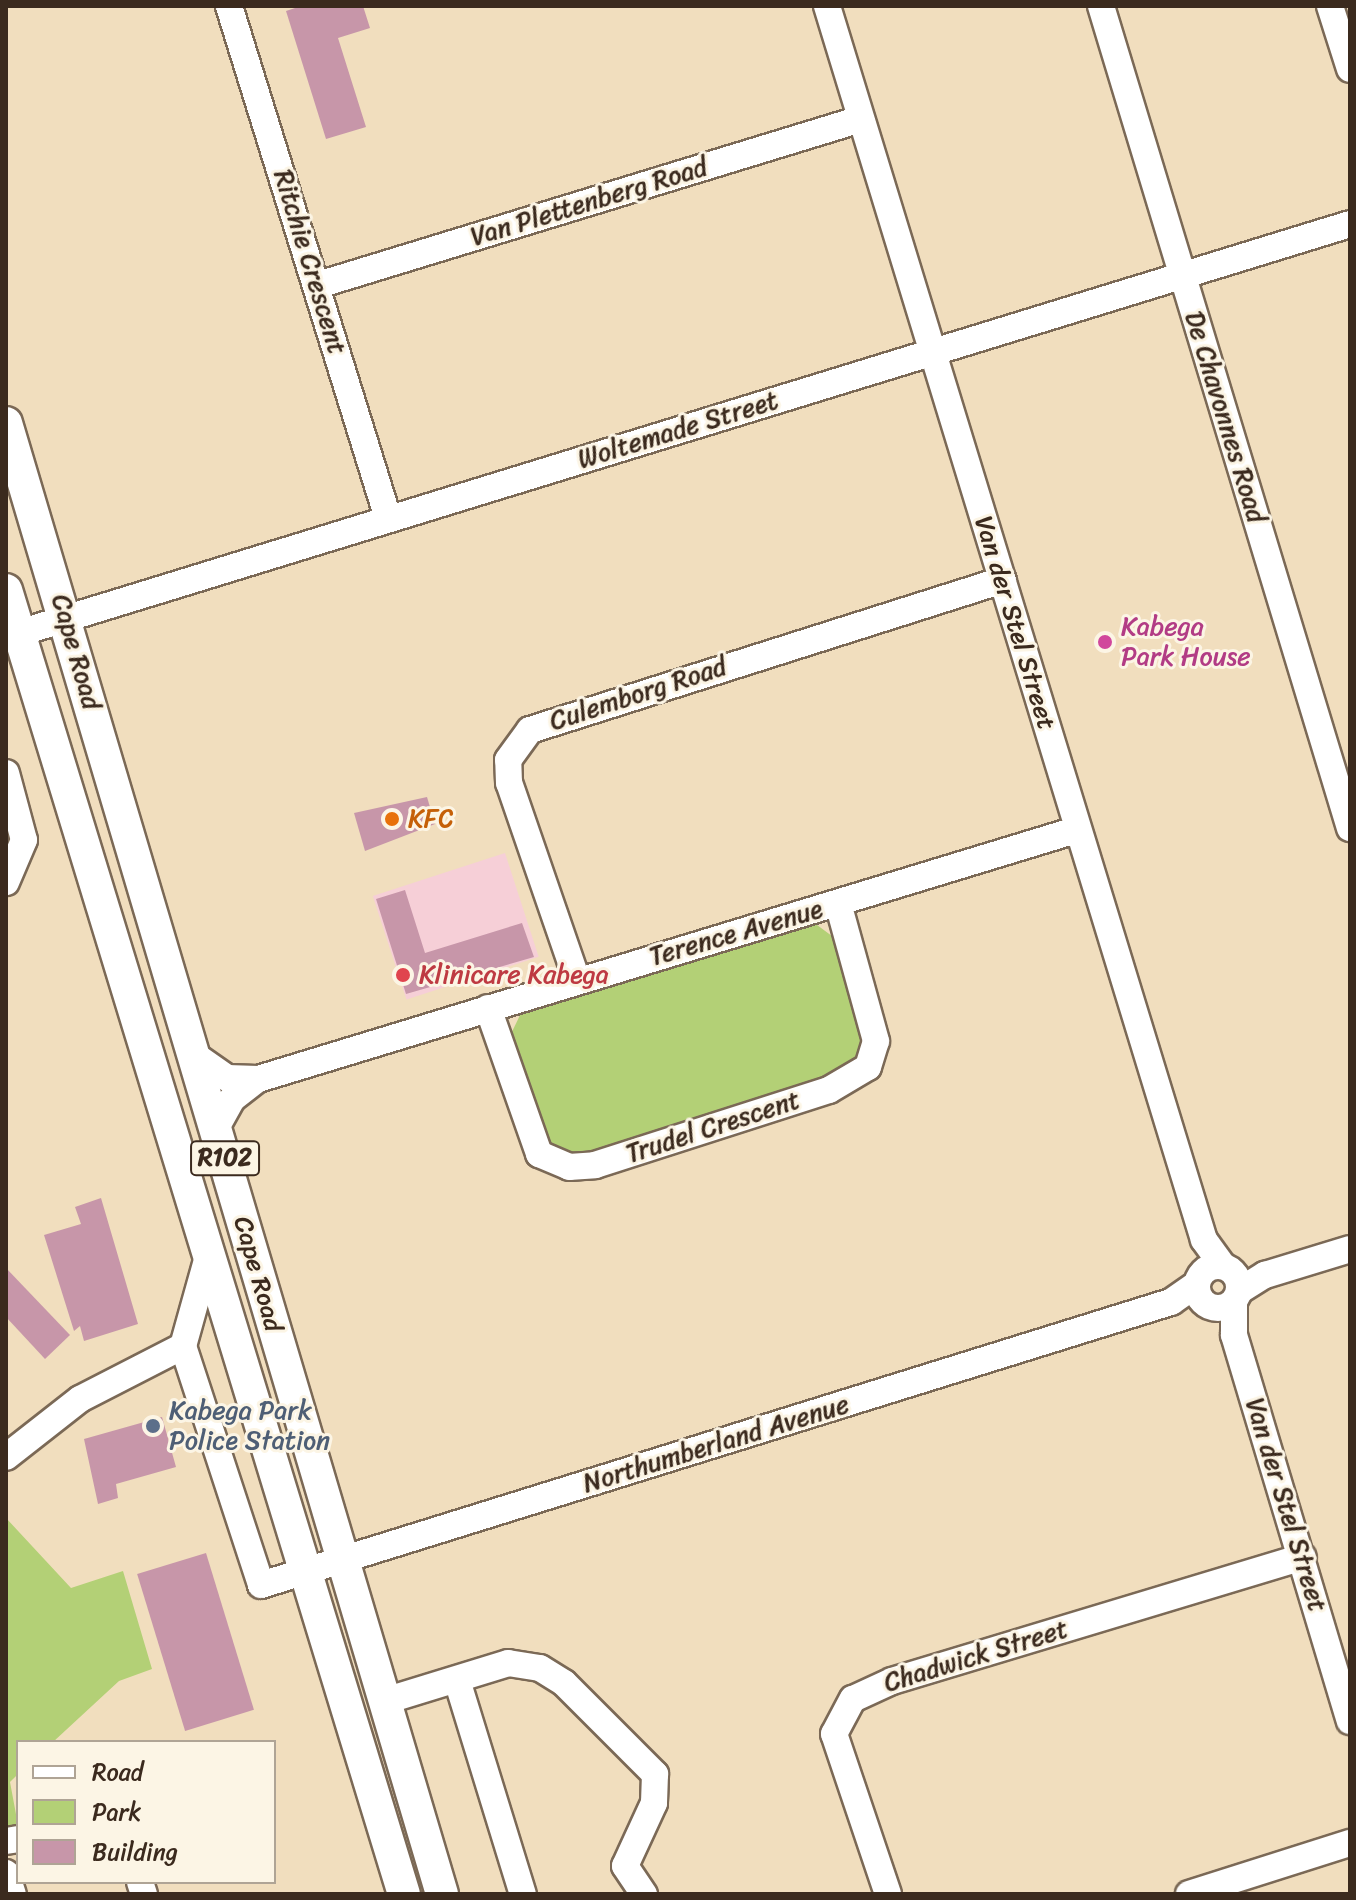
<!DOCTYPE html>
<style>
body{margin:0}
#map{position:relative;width:1356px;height:1900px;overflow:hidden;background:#f1debe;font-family:Sriracha,sans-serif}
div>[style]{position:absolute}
.built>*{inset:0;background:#f6cfd7;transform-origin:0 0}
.green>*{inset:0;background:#b3d076}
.building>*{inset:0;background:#c796a9;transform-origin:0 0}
.roads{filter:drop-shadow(2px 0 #7b6956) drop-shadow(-2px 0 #7b6956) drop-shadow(0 2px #7b6956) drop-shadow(0 -2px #7b6956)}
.minor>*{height:26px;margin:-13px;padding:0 13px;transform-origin:13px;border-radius:13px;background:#fff}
.minor>.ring{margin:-13px;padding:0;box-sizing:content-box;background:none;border:26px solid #fff;border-radius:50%}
.major>*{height:32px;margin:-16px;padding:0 16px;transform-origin:16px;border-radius:16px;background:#fff}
.dots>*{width:22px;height:22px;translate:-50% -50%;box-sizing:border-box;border:4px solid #fcf5e5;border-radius:50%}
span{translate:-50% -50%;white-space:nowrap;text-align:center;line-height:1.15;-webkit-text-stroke:6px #fcf5e5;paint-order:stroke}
.shield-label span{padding:2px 6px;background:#fcf5e5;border:2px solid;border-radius:6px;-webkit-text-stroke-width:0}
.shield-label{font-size:24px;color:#3b2a1e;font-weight:700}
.street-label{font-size:26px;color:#3b2a1e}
.hotel-label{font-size:26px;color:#b23c85}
.left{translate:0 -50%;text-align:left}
.food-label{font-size:26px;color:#c56008}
.health-label{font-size:26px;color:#be3a42}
.service-label{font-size:26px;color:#4e5e75}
.frame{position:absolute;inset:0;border:8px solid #3b2a1e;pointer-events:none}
.legend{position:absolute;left:16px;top:1740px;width:260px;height:144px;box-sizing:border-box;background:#fcf5e5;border:2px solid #afa495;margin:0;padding:10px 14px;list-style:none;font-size:24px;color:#3b2a1e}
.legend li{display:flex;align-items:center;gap:16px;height:40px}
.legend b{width:40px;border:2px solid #afa495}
</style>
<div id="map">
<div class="built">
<i style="left:505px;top:853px;width:109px;height:139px;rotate:72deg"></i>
</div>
<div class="green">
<i style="clip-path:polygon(813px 922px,836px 939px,868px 1050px,847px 1073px,579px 1156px,540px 1142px,509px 1038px,522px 1011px)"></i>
<i style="clip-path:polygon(6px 1518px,71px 1588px,123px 1571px,152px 1669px,119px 1681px,53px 1742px,18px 1742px,18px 1774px,10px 1782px,18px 1825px,6px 1829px)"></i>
</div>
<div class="building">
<i style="clip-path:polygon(301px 6px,363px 6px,370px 28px,338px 38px,366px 127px,326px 139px,286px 11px)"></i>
<i style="clip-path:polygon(427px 797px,435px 824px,365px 851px,354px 813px)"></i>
<i style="clip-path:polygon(405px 890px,425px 953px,522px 923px,534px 957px,406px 994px,376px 899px)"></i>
<i style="clip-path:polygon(101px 1198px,138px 1324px,84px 1341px,80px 1326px,74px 1331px,44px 1235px,81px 1224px,75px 1207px)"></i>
<i style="clip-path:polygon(6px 1268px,70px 1335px,45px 1359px,6px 1317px)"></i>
<i style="clip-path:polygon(162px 1417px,176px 1467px,116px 1484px,118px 1498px,98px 1504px,84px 1439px)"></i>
<i style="left:206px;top:1553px;width:164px;height:72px;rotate:73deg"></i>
</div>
<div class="roads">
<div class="minor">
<i style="left:229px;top:6px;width:536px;rotate:72.75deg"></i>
<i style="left:827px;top:6px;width:1290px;rotate:73.01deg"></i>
<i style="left:1204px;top:1240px;width:32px;rotate:54deg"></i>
<i style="left:1101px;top:6px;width:859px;rotate:73.15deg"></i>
<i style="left:1330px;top:6px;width:66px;rotate:72.4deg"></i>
<i style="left:318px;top:285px;width:568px;rotate:-17deg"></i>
<i style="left:6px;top:637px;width:1406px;rotate:-17.08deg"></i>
<i style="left:6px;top:773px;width:69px;rotate:75deg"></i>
<i style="left:24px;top:840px;width:46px;rotate:113.2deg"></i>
<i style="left:577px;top:980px;width:208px;rotate:-109deg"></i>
<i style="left:509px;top:783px;width:23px;rotate:-92deg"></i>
<i style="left:508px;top:760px;width:37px;rotate:-54deg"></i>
<i style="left:530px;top:730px;width:496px;rotate:-17.6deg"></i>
<i style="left:488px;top:1008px;width:155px;rotate:70.7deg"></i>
<i style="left:539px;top:1154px;width:33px;rotate:23deg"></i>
<i style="left:569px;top:1167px;width:26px;rotate:-4deg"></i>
<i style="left:595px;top:1165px;width:246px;rotate:-17.8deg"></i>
<i style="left:829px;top:1090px;width:45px;rotate:-30.5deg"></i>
<i style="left:868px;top:1067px;width:27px;rotate:-73deg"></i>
<i style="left:876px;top:1041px;width:143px;rotate:-105.4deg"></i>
<i style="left:193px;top:1054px;width:42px;rotate:35.2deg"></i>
<i style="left:227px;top:1078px;width:31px;rotate:2deg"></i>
<i style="left:258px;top:1079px;width:855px;rotate:-16.93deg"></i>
<i style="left:216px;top:1128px;width:33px;rotate:-61deg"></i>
<i style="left:232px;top:1099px;width:33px;rotate:-38deg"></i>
<i style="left:209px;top:1253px;width:97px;rotate:105.6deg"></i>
<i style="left:183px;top:1346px;width:251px;rotate:71.9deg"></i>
<i style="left:261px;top:1585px;width:953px;rotate:-17.28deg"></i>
<i style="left:1171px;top:1302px;width:32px;rotate:-35deg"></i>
<i class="ring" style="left:1197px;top:1266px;width:16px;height:16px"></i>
<i style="left:1239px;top:1291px;width:31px;rotate:-32deg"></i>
<i style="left:1265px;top:1275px;width:89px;rotate:-17deg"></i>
<i style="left:1234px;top:1302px;width:33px;rotate:90deg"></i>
<i style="left:1234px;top:1335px;width:403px;rotate:73.3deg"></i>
<i style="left:6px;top:1457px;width:94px;rotate:-38.1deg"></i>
<i style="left:80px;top:1399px;width:116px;rotate:-27.2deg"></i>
<i style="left:457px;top:1680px;width:224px;rotate:72.9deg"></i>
<i style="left:388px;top:1700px;width:126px;rotate:-17.1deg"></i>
<i style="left:508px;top:1663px;width:32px;rotate:9deg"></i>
<i style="left:540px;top:1668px;width:28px;rotate:32deg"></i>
<i style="left:564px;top:1683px;width:129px;rotate:45deg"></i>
<i style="left:655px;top:1774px;width:29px;rotate:92deg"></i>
<i style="left:654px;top:1803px;width:69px;rotate:114.7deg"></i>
<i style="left:625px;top:1866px;width:34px;rotate:56deg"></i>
<i style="left:6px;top:1841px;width:12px;rotate:-9deg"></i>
<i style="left:6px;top:1873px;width:22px;rotate:72deg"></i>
<i style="left:140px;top:1882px;width:13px;rotate:72deg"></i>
<i style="left:888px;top:1894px;width:169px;rotate:-108.6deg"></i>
<i style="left:834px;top:1734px;width:40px;rotate:-62deg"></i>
<i style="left:853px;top:1699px;width:43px;rotate:-24.8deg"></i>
<i style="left:892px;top:1681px;width:429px;rotate:-16.8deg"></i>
<i style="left:1189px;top:1894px;width:169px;rotate:-17.6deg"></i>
</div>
<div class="major">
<i style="left:6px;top:423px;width:1534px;rotate:73.49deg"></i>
<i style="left:6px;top:590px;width:1363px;rotate:73.03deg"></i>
</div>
</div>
<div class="dots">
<i style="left:1105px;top:642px;background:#d1479c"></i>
<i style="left:392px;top:819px;background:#e8710a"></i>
<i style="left:403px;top:975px;background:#e0444e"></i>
<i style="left:153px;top:1426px;background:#5c6f8a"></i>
</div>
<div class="shield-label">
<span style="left:225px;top:1158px">R102</span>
</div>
<div class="street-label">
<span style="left:589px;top:202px;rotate:-17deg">Van Plettenberg Road</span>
<span style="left:310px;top:262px;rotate:73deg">Ritchie Crescent</span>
<span style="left:1225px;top:417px;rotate:73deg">De Chavonnes Road</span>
<span style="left:678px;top:430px;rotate:-17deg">Woltemade Street</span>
<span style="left:1015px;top:623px;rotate:73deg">Van der Stel Street</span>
<span style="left:76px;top:652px;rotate:74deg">Cape Road</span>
<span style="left:638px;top:694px;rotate:-18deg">Culemborg Road</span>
<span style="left:736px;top:933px;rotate:-16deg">Terence Avenue</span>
<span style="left:713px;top:1127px;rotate:-18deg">Trudel Crescent</span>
<span style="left:258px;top:1274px;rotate:74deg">Cape Road</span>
<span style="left:716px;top:1444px;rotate:-17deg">Northumberland Avenue</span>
<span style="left:1286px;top:1505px;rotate:73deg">Van der Stel Street</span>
<span style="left:976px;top:1656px;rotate:-17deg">Chadwick Street</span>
</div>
<div class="hotel-label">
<span class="left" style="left:1121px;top:642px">Kabega<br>Park House</span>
</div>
<div class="food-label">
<span class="left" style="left:408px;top:819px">KFC</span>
</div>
<div class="health-label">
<span class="left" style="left:419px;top:975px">Klinicare Kabega</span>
</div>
<div class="service-label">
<span class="left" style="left:169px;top:1426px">Kabega Park<br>Police Station</span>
</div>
<div class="frame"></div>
<ul class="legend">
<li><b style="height:10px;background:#fff"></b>Road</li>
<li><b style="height:22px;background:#b3d076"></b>Park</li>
<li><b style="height:22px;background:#c796a9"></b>Building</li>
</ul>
</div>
